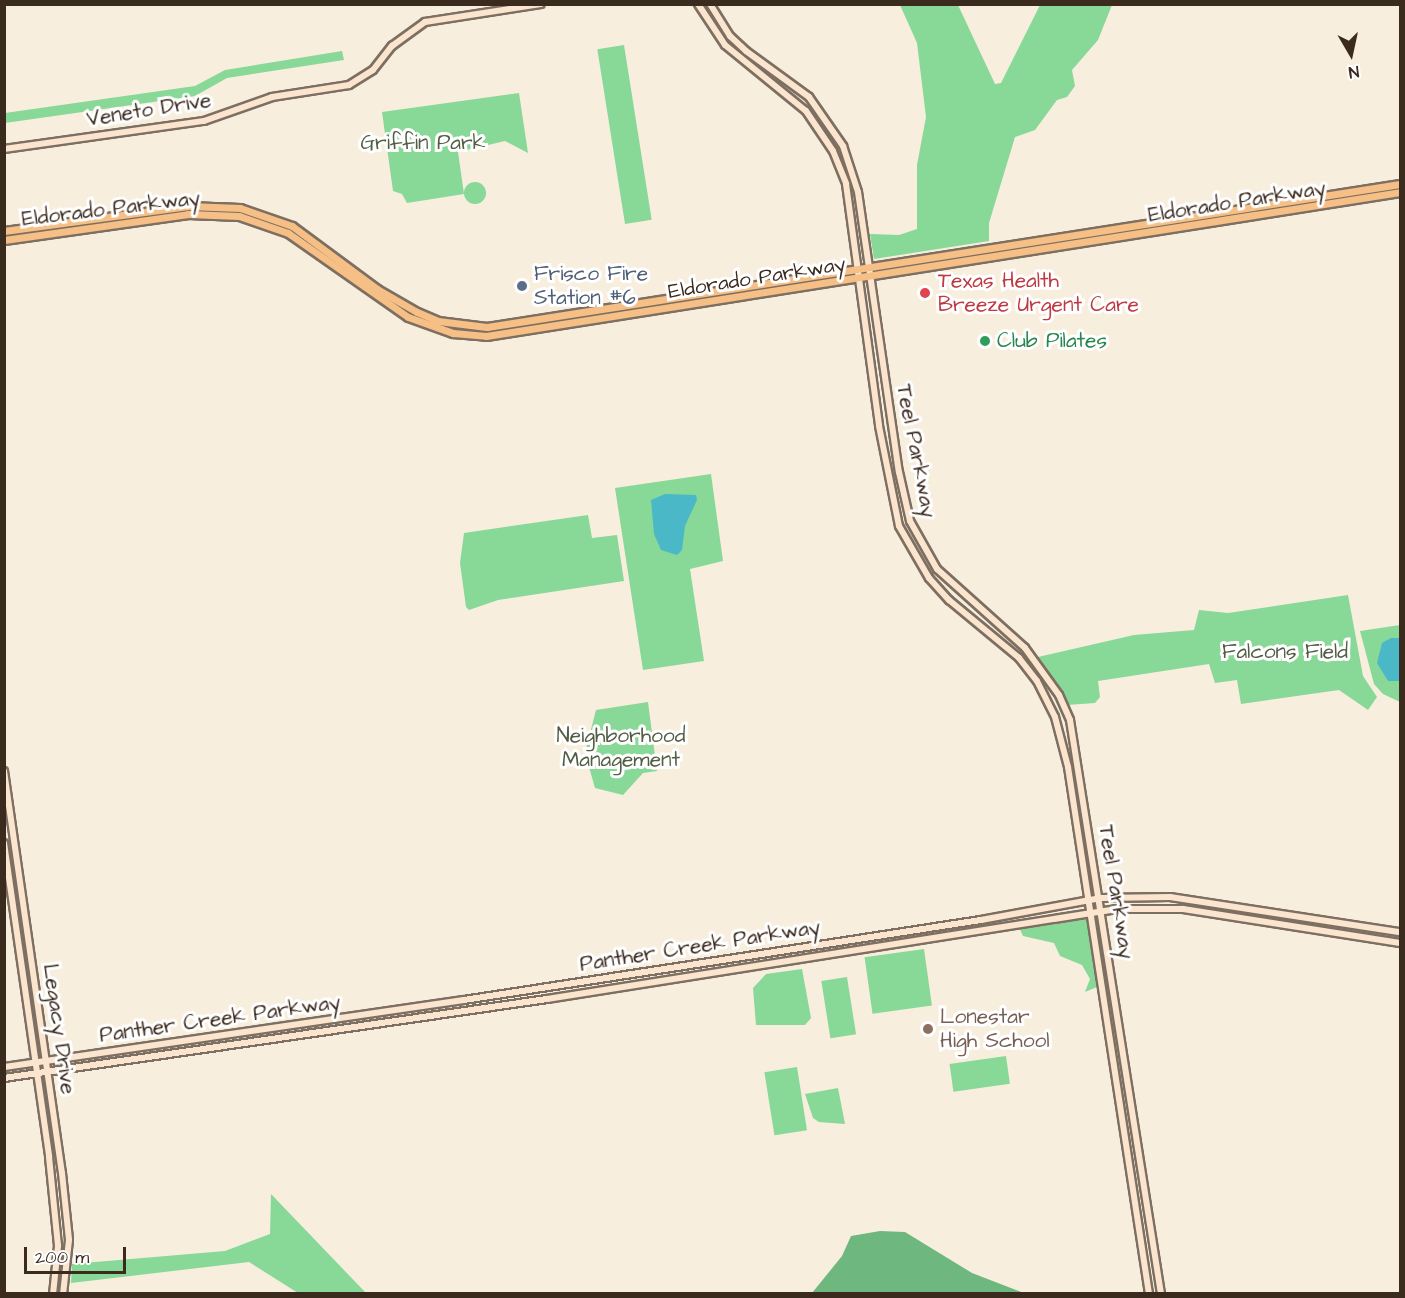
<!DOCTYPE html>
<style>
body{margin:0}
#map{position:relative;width:1405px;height:1298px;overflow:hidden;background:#f7eede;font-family:"Architects Daughter",sans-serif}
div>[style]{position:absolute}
.green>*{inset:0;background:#88d898;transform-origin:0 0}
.round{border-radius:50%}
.forest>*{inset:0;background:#6eb880}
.water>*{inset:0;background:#4bb8c7}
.roads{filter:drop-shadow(2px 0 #7d6f61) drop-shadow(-2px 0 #7d6f61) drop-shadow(0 2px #7d6f61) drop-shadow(0 -2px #7d6f61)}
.secondary>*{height:6px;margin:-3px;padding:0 3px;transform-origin:3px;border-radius:3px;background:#fbe5cf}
.primary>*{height:7px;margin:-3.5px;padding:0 3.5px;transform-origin:3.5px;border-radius:3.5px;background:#f5bf86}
.dots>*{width:16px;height:16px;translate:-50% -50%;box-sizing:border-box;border:3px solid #fff;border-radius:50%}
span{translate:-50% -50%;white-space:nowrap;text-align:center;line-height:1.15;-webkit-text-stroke:6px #fff;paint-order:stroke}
.street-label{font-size:21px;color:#3b2a1e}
.park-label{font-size:21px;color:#525e43}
.service-label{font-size:21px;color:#4e5e75}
.left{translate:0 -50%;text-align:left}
.health-label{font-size:21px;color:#be3a42}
.leisure-label{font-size:21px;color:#27864d}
.education-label{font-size:21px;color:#785e54}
.frame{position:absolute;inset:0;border:6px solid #3b2a1e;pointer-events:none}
.north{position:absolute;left:1321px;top:24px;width:60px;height:60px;-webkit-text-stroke:4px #fff;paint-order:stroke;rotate:171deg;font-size:16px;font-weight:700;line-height:24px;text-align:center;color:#3b2a1e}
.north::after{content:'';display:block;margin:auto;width:21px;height:27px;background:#3b2a1e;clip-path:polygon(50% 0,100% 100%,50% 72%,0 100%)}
.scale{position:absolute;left:24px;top:1247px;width:102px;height:27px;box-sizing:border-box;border:3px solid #3b2a1e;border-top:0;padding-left:8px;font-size:18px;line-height:21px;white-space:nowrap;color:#3b2a1e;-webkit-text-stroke:4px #fff;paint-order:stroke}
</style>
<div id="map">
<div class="green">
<i style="clip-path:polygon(900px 5px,958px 5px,995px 84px,1001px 83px,1040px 5px,1112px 5px,1098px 40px,1072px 70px,1075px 86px,1067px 97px,1057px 100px,1035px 130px,1015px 137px,989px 223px,989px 241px,874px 259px,870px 234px,899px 235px,917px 229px,917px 165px,926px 117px,917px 43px)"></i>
<i style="left:624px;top:45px;width:177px;height:27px;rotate:81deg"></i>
<i style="clip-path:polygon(342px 51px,344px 60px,227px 78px,195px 96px,5px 123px,5px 113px,195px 86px,225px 70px)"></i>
<i style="clip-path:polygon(519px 93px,528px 153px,505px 141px,458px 152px,464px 194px,407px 203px,402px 194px,393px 191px,382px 112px)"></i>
<i class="round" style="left:464px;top:182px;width:22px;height:22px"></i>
<i style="clip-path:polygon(711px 474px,723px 561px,690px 569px,704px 661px,643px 670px,615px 488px)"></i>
<i style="clip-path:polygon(588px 515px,592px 538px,617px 535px,624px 581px,498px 600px,469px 610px,466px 607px,460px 563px,464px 533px)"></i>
<i style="clip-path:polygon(1348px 595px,1363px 676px,1377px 697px,1368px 710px,1339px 690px,1241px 704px,1237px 680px,1215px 683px,1209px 664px,1098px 681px,1100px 697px,1095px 703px,1067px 705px,1038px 657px,1134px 635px,1194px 630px,1199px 610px,1228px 613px)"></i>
<i style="clip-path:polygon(1400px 625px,1400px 702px,1383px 694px,1374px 684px,1360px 631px)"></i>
<i style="clip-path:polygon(648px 702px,657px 771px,643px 773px,623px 795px,595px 788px,585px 753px,596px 710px)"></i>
<i style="clip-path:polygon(1088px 919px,1097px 987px,1085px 992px,1090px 979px,1082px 965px,1060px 956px,1054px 943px,1023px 936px,1020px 929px)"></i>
<i style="left:924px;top:949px;width:57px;height:60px;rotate:82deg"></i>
<i style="clip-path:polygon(802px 969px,811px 1018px,805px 1025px,756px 1025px,753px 988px,766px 974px)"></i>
<i style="left:847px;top:977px;width:58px;height:26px;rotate:81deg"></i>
<i style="left:1006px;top:1056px;width:28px;height:57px;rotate:82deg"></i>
<i style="left:797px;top:1067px;width:64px;height:33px;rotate:81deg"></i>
<i style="clip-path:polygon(838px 1088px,845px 1124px,819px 1122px,813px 1118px,805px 1094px)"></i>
<i style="clip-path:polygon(271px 1194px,366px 1293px,298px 1293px,249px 1262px,71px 1283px,72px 1264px,225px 1251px,270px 1234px)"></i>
</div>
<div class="forest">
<i style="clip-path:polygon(880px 1231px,905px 1232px,972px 1273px,1024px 1293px,812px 1293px,842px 1256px,851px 1236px)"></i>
</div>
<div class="water">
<i style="clip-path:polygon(665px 494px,696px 495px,697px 500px,685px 526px,682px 550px,677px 555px,661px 550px,654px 534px,651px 500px)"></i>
<i style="clip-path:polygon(1391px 638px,1400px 638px,1400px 681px,1388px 681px,1377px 663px,1382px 643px)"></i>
</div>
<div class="roads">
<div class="secondary">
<i style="left:698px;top:4px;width:49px;rotate:56.6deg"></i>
<i style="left:725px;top:45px;width:104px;rotate:39.2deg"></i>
<i style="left:806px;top:111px;width:48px;rotate:56deg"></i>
<i style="left:833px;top:151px;width:35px;rotate:68deg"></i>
<i style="left:846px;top:184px;width:244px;rotate:82.2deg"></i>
<i style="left:879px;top:426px;width:102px;rotate:78.7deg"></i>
<i style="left:899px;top:526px;width:60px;rotate:60deg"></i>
<i style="left:929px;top:578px;width:30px;rotate:48deg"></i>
<i style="left:949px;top:600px;width:91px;rotate:39.6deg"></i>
<i style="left:1019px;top:658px;width:29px;rotate:52deg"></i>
<i style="left:1037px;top:681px;width:40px;rotate:63.4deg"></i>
<i style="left:1055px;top:717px;width:52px;rotate:75.4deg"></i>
<i style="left:1068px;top:767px;width:533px;rotate:81.26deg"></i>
<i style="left:710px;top:4px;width:38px;rotate:58deg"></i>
<i style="left:730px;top:36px;width:22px;rotate:43deg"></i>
<i style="left:746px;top:51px;width:78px;rotate:36.1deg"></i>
<i style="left:809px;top:97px;width:60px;rotate:55.2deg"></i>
<i style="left:843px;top:146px;width:48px;rotate:71.9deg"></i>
<i style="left:858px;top:192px;width:283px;rotate:81.7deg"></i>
<i style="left:899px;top:472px;width:50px;rotate:77.3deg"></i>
<i style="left:910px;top:521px;width:55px;rotate:60.6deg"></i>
<i style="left:937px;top:569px;width:118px;rotate:41.9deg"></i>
<i style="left:1025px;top:648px;width:58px;rotate:54.1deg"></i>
<i style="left:1059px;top:695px;width:27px;rotate:66deg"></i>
<i style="left:1070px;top:720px;width:581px;rotate:80.99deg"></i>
<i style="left:4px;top:149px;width:202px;rotate:-8deg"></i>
<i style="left:204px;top:121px;width:72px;rotate:-19.4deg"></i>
<i style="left:272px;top:97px;width:78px;rotate:-8.9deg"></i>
<i style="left:349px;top:85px;width:28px;rotate:-32deg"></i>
<i style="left:373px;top:70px;width:31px;rotate:-52deg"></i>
<i style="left:392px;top:46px;width:41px;rotate:-36deg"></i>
<i style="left:425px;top:22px;width:117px;rotate:-8.8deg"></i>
<i style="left:4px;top:771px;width:406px;rotate:81.8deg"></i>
<i style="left:62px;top:1173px;width:67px;rotate:84deg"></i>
<i style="left:69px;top:1240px;width:54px;rotate:96.3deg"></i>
<i style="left:4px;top:843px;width:317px;rotate:81.8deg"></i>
<i style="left:49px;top:1157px;width:89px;rotate:84.2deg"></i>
<i style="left:58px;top:1246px;width:48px;rotate:95.9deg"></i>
<i style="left:4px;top:1067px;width:465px;rotate:-8.3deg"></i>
<i style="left:464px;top:1000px;width:523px;rotate:-8.8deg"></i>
<i style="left:981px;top:920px;width:122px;rotate:-10.4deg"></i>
<i style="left:1101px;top:898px;width:69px;rotate:-0.8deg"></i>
<i style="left:1170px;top:897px;width:233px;rotate:8.7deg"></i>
<i style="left:4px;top:1078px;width:549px;rotate:-8.28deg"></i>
<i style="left:547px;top:999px;width:577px;rotate:-8.97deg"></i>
<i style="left:1117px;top:909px;width:66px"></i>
<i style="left:1183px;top:909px;width:220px;rotate:8.9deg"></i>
</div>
<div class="primary">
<i style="left:4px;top:231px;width:186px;rotate:-7.7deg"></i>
<i style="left:188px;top:206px;width:52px;rotate:2.2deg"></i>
<i style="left:240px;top:208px;width:55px;rotate:19.1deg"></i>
<i style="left:292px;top:226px;width:106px;rotate:36.5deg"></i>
<i style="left:377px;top:289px;width:46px;rotate:29.9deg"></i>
<i style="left:417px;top:312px;width:23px;rotate:23deg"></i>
<i style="left:438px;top:321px;width:49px;rotate:7deg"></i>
<i style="left:487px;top:327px;width:924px;rotate:-8.9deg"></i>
<i style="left:4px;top:240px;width:186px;rotate:-8deg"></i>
<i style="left:188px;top:214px;width:51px;rotate:2.2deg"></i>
<i style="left:239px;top:216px;width:52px;rotate:19.1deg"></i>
<i style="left:288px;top:233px;width:146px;rotate:35deg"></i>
<i style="left:408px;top:317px;width:48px;rotate:19.6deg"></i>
<i style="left:453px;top:333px;width:33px;rotate:5deg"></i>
<i style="left:486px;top:336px;width:925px;rotate:-8.95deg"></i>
</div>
</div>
<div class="dots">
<i style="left:522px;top:286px;background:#5c6f8a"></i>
<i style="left:925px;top:293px;background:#e0444e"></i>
<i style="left:985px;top:341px;background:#2e9e5b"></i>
<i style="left:928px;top:1029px;background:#8d6e63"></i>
</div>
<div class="street-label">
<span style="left:149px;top:110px;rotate:-9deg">Veneto Drive</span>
<span style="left:1237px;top:202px;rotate:-9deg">Eldorado Parkway</span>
<span style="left:111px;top:209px;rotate:-7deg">Eldorado Parkway</span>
<span style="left:757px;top:278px;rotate:-9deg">Eldorado Parkway</span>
<span style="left:916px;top:451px;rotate:79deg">Teel Parkway</span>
<span style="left:1116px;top:892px;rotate:81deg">Teel Parkway</span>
<span style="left:700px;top:946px;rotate:-9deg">Panther Creek Parkway</span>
<span style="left:220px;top:1019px;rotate:-8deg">Panther Creek Parkway</span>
<span style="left:59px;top:1029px;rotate:82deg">Legacy Drive</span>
</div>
<div class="park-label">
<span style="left:423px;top:143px">Griffin Park</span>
<span style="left:1285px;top:652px">Falcons Field</span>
<span style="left:621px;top:748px">Neighborhood<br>Management</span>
</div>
<div class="service-label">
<span class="left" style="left:534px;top:286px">Frisco Fire<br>Station #6</span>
</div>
<div class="health-label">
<span class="left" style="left:938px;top:293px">Texas Health<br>Breeze Urgent Care</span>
</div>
<div class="leisure-label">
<span class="left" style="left:997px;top:341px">Club Pilates</span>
</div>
<div class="education-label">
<span class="left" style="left:940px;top:1029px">Lonestar<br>High School</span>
</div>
<div class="frame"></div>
<div class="north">N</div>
<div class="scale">200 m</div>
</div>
